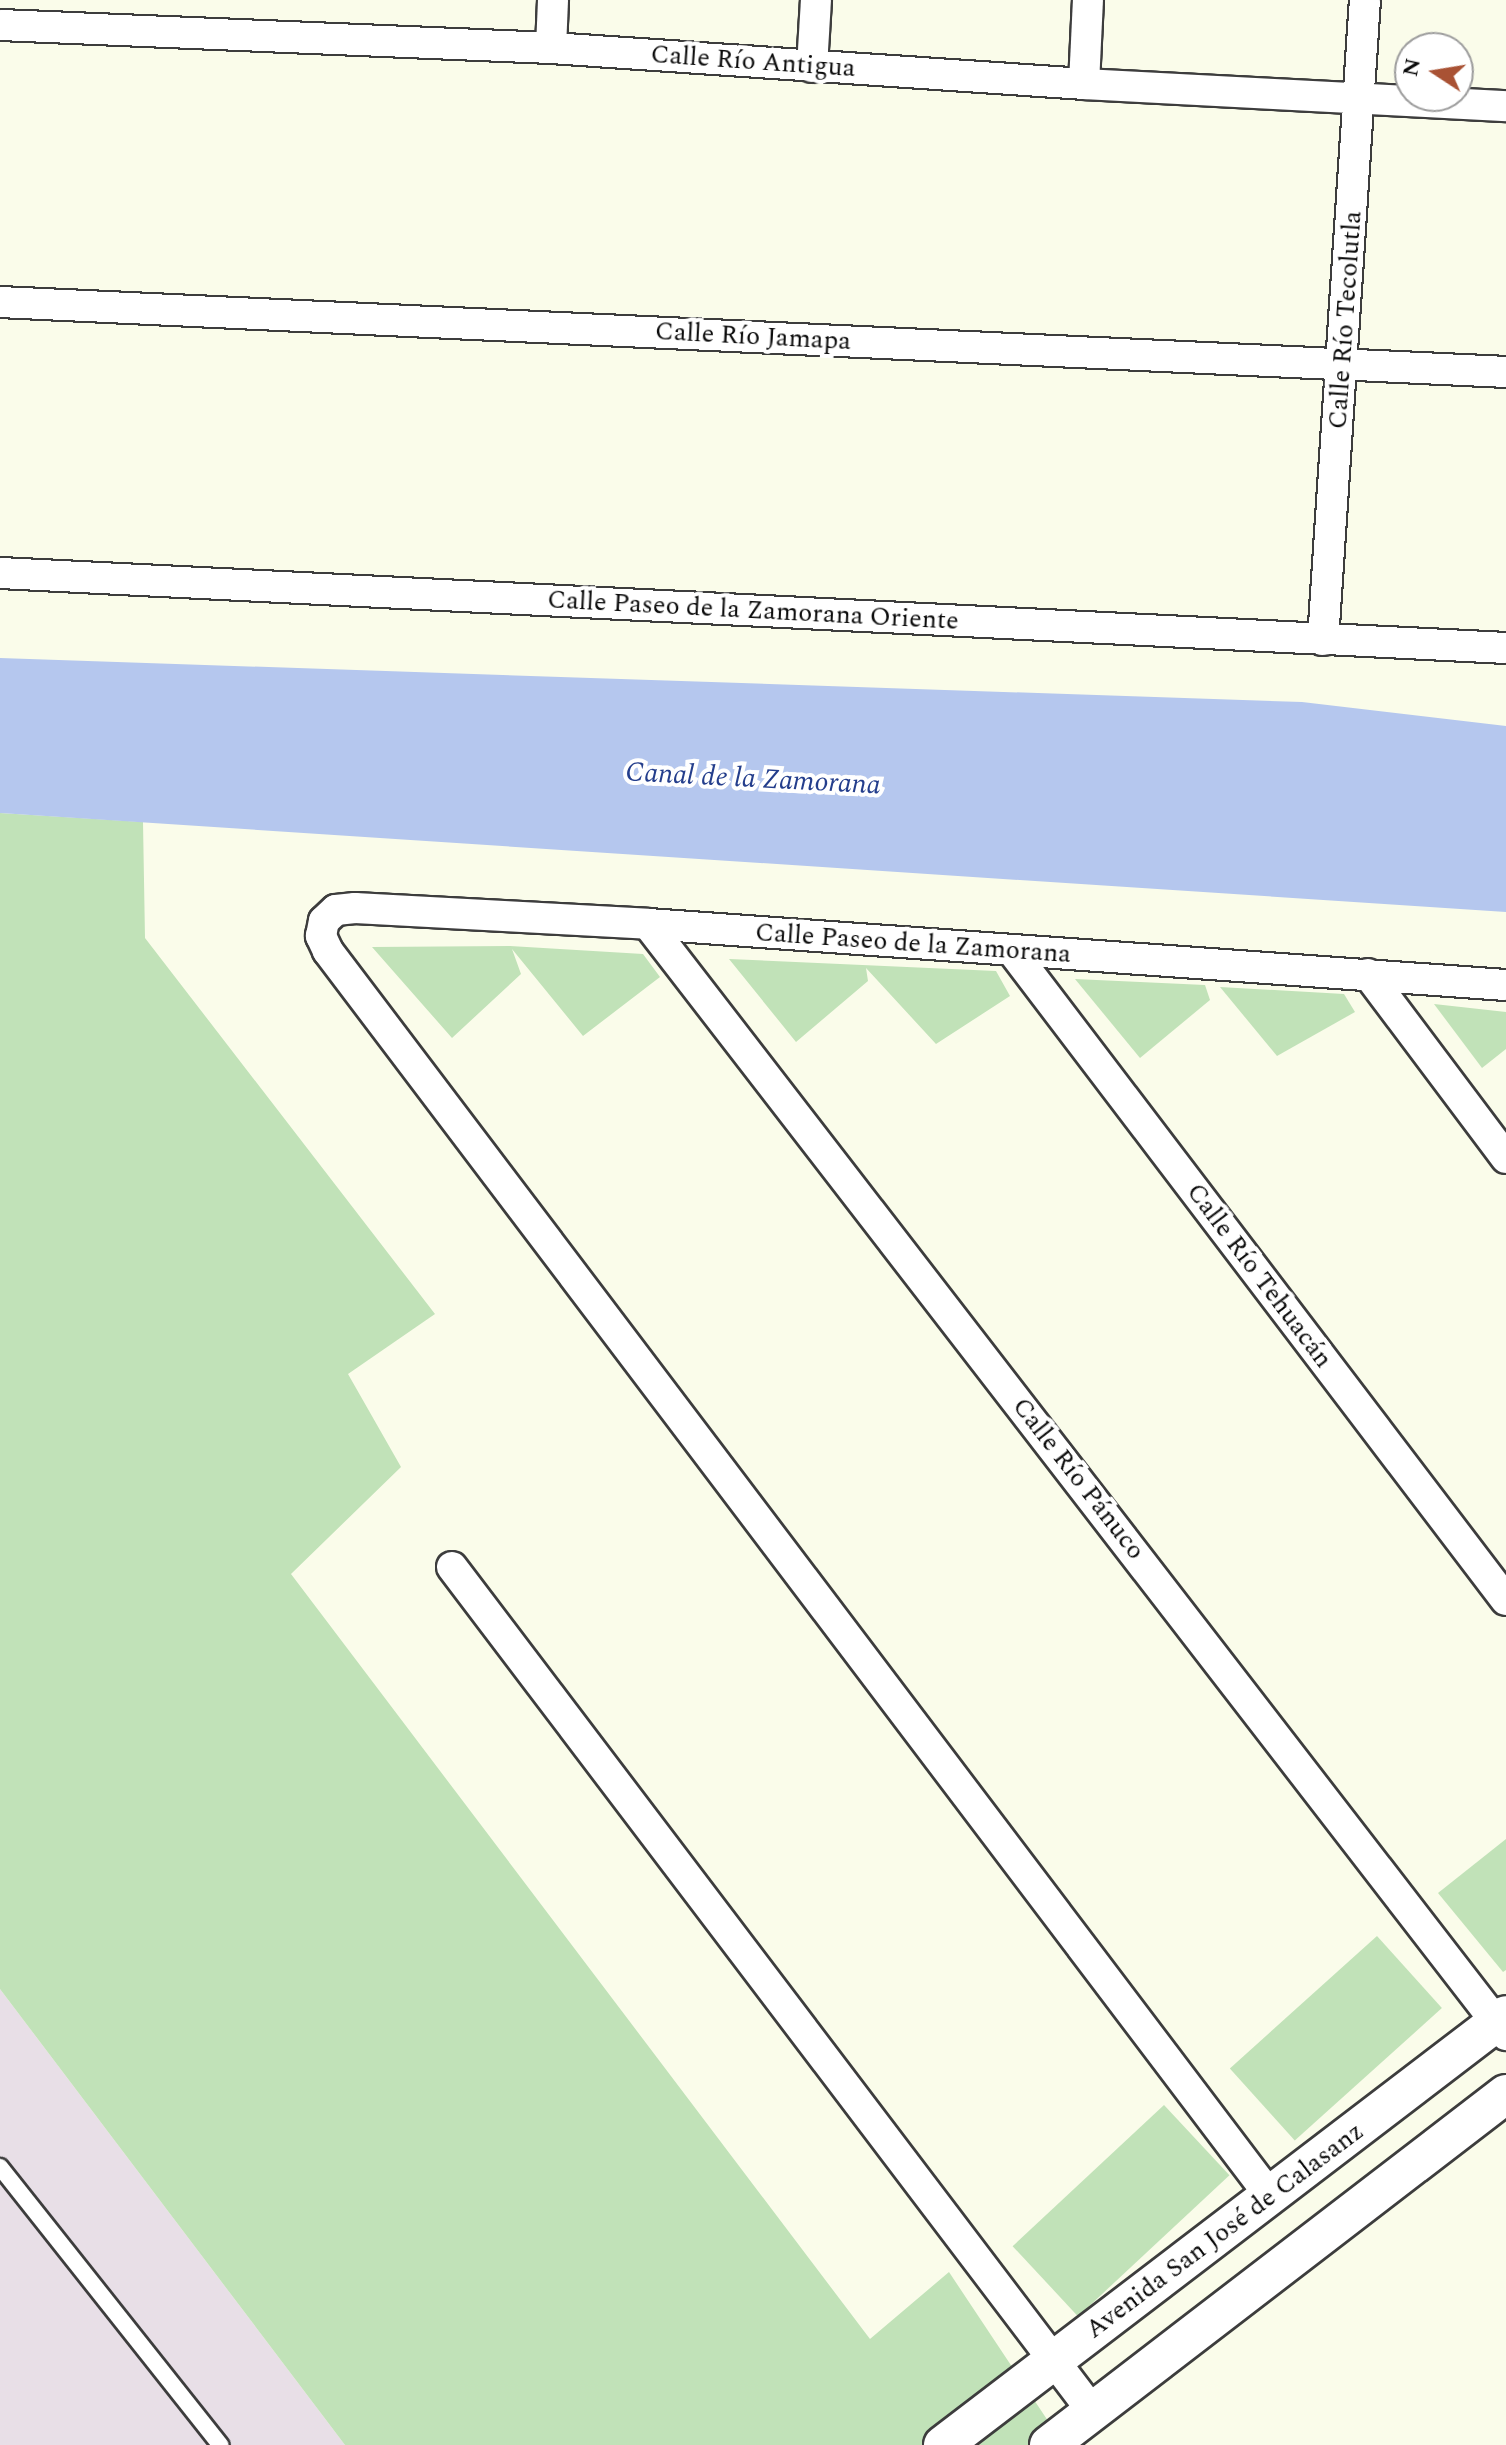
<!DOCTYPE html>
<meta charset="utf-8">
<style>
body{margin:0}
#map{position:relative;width:1506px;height:2445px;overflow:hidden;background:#fafcea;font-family:Spectral,serif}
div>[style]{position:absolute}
.industrial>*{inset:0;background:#e8dfe7}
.green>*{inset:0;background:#c1e2b8;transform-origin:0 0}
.water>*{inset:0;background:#b5c7ee}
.roads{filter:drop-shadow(2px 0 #3d3d3d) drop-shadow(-2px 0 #3d3d3d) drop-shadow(0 2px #3d3d3d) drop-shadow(0 -2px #3d3d3d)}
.service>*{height:16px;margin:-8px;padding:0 8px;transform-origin:8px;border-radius:8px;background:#fff}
.minor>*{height:30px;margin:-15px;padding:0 15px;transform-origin:15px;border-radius:15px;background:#fff}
.tertiary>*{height:38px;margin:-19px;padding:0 19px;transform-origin:19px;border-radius:19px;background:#fff}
span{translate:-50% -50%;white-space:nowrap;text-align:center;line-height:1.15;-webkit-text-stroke:8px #fff;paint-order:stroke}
.street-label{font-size:26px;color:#0a0a0a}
.water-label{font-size:28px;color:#243e8c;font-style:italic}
.north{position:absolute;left:1394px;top:32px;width:80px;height:80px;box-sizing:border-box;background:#fff;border:2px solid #9d9d9d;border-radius:50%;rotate:282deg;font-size:22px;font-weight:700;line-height:32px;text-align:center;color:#0a0a0a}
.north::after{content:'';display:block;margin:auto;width:28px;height:36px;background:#a95234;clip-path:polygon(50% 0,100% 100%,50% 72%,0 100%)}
</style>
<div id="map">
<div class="industrial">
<i style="clip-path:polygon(0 1989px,345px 2445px,0 2445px)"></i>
</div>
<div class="green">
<i style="clip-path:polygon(0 813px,143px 822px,145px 938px,435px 1314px,348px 1374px,401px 1467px,291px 1574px,870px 2339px,949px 2272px,1064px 2445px,345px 2445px,0 1989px)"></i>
<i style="clip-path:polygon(510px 946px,643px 954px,660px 977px,583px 1036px,512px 949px,521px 974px,452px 1038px,372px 947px)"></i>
<i style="clip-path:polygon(729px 959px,996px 971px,1010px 996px,936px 1044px,866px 968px,868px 981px,796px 1042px)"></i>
<i style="clip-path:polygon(1075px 979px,1205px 985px,1210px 1000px,1140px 1058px)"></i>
<i style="clip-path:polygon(1220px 987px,1344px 994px,1355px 1012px,1277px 1056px)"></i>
<i style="clip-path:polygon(1434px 1004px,1506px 1012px,1506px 1049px,1482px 1068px)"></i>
<i style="clip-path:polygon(1506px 1839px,1506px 1970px,1503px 1972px,1438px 1893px)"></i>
<i style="left:1377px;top:1936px;width:97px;height:198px;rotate:48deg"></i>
<i style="left:1164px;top:2105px;width:96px;height:207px;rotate:47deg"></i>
</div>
<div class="water">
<i style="clip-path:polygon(0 658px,1302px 702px,1506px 726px,1506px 912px,0 813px)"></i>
</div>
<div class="roads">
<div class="service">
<i style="left:0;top:2167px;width:355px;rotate:51.6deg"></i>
</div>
<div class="minor">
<i style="left:0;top:25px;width:551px;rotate:2.39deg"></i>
<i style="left:551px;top:48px;width:534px;rotate:3.86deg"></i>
<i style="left:1084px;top:84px;width:423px;rotate:3deg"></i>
<i style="left:551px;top:48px;width:48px;rotate:-87.6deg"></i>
<i style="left:812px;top:67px;width:67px;rotate:-86.6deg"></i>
<i style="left:1084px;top:84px;width:84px;rotate:-87.3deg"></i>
<i style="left:0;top:302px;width:1508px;rotate:2.66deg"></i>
<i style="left:0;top:573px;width:1508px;rotate:2.85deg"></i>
<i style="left:1323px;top:640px;width:641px;rotate:-86.25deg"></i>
<i style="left:648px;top:924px;width:1404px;rotate:52.32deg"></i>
<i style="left:1013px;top:952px;width:814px;rotate:52.74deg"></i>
<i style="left:1368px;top:974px;width:230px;rotate:53.1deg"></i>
<i style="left:452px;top:1567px;width:1061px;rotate:52.82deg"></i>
<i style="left:1271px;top:2197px;width:1563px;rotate:-127.12deg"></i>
<i style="left:328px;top:951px;width:17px;rotate:-115deg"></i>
<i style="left:321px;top:936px;width:15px;rotate:-79deg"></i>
<i style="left:324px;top:921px;width:16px;rotate:-43deg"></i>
<i style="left:336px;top:910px;width:19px;rotate:-6deg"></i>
<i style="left:355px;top:908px;width:293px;rotate:3.1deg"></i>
<i style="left:648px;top:924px;width:860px;rotate:4.07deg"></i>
</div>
<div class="tertiary">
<i style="left:943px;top:2445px;width:708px;rotate:-37.37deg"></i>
<i style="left:1049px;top:2445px;width:576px;rotate:-37.53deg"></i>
</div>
</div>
<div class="street-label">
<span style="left:753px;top:62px;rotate:4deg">Calle Río Antigua</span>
<span style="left:1346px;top:320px;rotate:-86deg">Calle Río Tecolutla</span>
<span style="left:753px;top:337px;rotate:3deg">Calle Río Jamapa</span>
<span style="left:753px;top:611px;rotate:3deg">Calle Paseo de la Zamorana Oriente</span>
<span style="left:913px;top:944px;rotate:4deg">Calle Paseo de la Zamorana</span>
<span style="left:1259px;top:1276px;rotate:53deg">Calle Río Tehuacán</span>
<span style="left:1078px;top:1479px;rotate:52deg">Calle Río Pánuco</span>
<span style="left:1225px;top:2231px;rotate:-37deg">Avenida San José de Calasanz</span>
</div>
<div class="water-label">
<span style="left:753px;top:779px;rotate:3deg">Canal de la Zamorana</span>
</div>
<div class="north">N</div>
</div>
